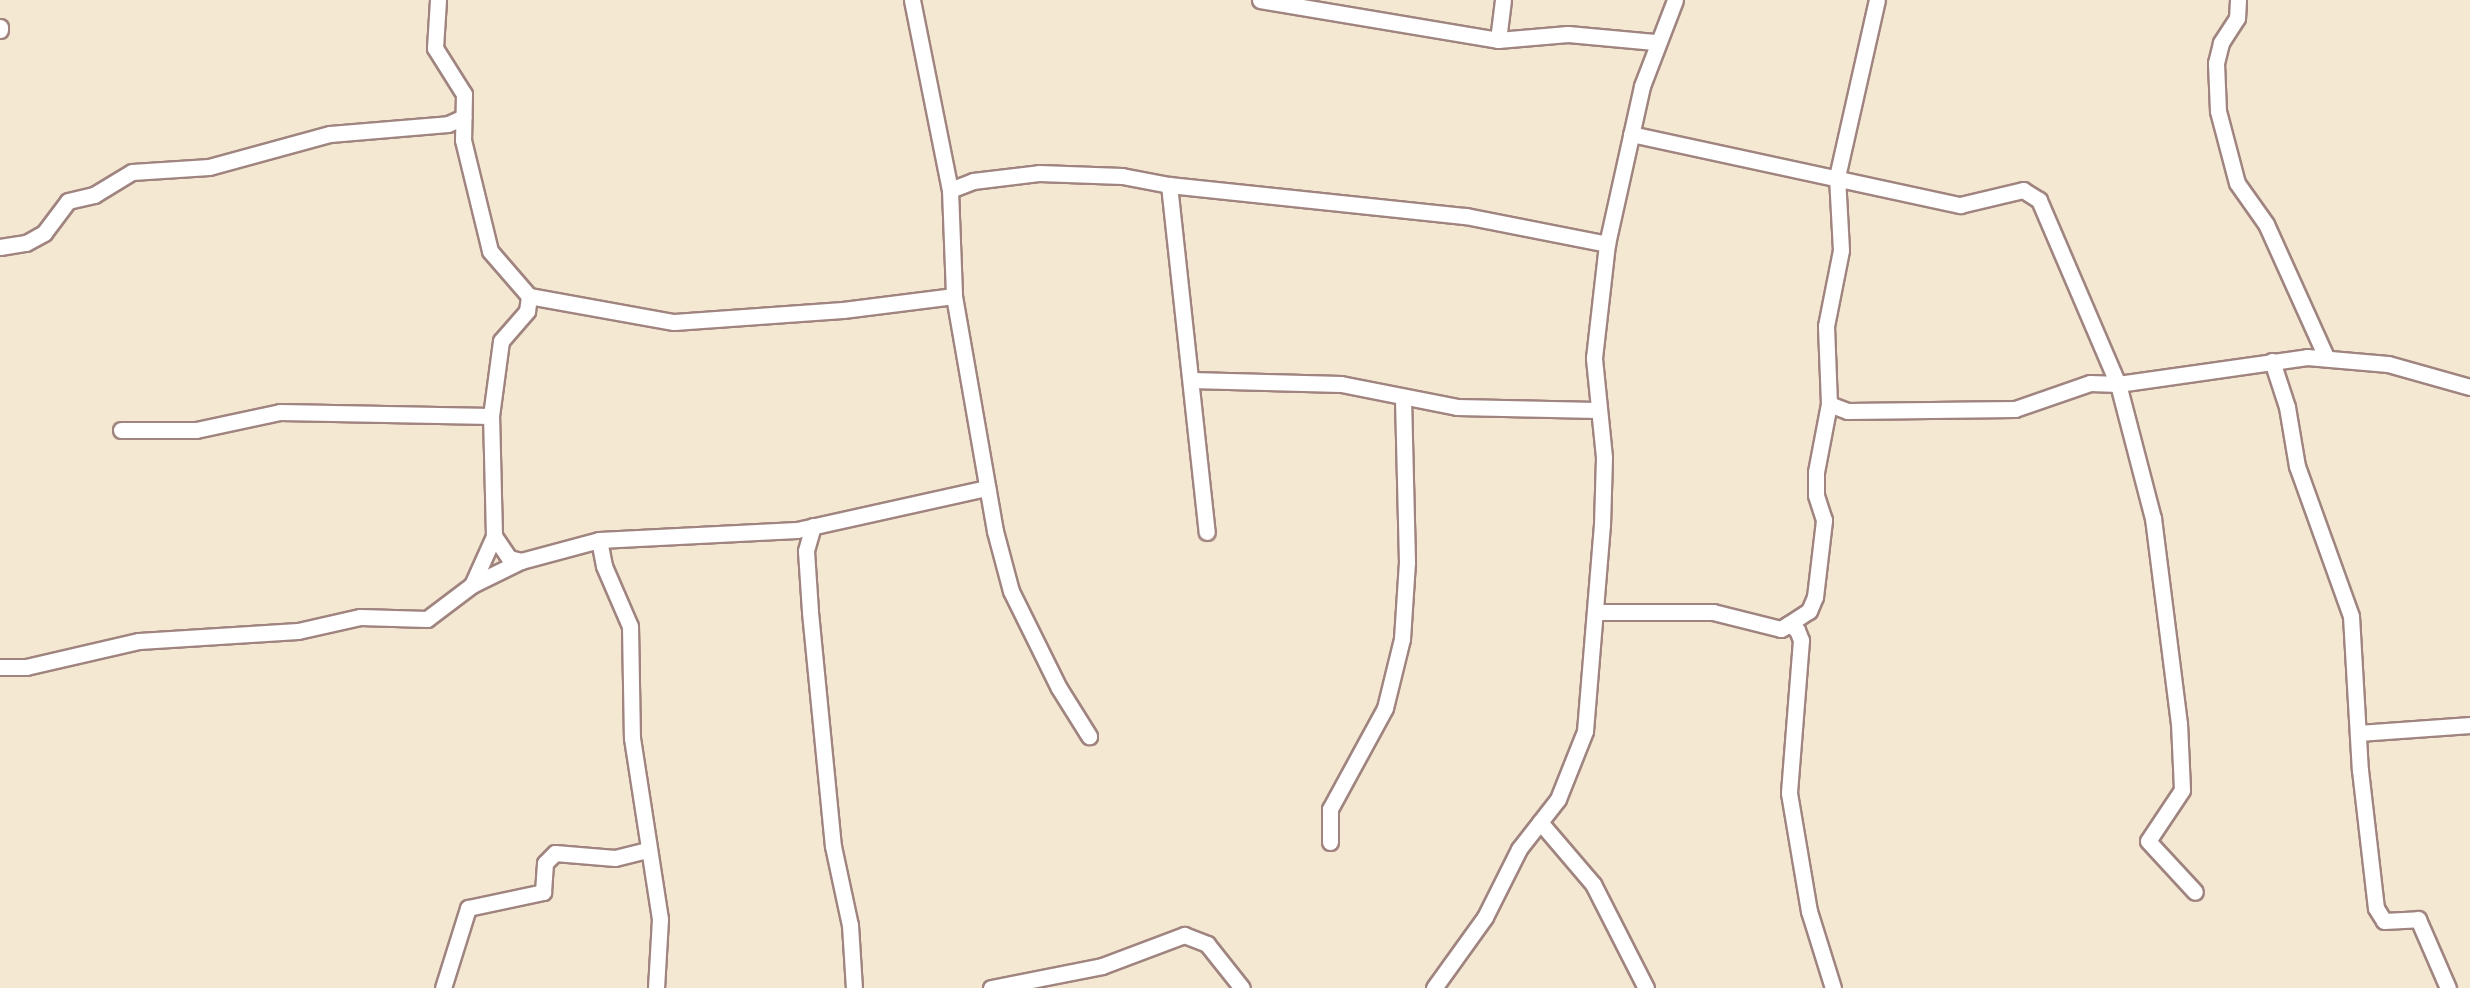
<!DOCTYPE html>
<style>
body{margin:0}
#map{position:relative;width:2470px;height:988px;overflow:hidden;background:#f5e8d3;font-family:Itim,sans-serif}
div>[style]{position:absolute}
.roads{filter:drop-shadow(2px 0 #a0847f) drop-shadow(-2px 0 #a0847f) drop-shadow(0 2px #a0847f) drop-shadow(0 -2px #a0847f)}
.minor>*{height:15px;margin:-7.5px;padding:0 7.5px;transform-origin:7.5px;border-radius:7.5px;background:#fff}
span{translate:-50% -50%;white-space:nowrap;text-align:center;line-height:1.15;-webkit-text-stroke:8px #f7f3e8;paint-order:stroke}
</style>
<div id="map">
<div class="roads">
<div class="minor">
<i style="left:438px;top:0;width:48px;rotate:93.6deg"></i>
<i style="left:435px;top:48px;width:54px;rotate:57.8deg"></i>
<i style="left:464px;top:94px;width:46px;rotate:91.2deg"></i>
<i style="left:463px;top:140px;width:114px;rotate:76.3deg"></i>
<i style="left:490px;top:251px;width:60px;rotate:49.1deg"></i>
<i style="left:529px;top:296px;width:147px;rotate:10.2deg"></i>
<i style="left:674px;top:322px;width:169px;rotate:-4.1deg"></i>
<i style="left:843px;top:310px;width:112px;rotate:-7.2deg"></i>
<i style="left:912px;top:0;width:194px;rotate:78.7deg"></i>
<i style="left:950px;top:190px;width:106px;rotate:87.8deg"></i>
<i style="left:954px;top:296px;width:239px;rotate:80.1deg"></i>
<i style="left:995px;top:531px;width:62px;rotate:75.1deg"></i>
<i style="left:1011px;top:591px;width:108px;rotate:63.7deg"></i>
<i style="left:1059px;top:688px;width:57px;rotate:58deg"></i>
<i style="left:1260px;top:0;width:241px;rotate:9.5deg"></i>
<i style="left:1498px;top:40px;width:70px;rotate:-4.9deg"></i>
<i style="left:1568px;top:34px;width:87px;rotate:5.3deg"></i>
<i style="left:2238px;top:0;width:18px;rotate:93deg"></i>
<i style="left:2237px;top:18px;width:30px;rotate:123deg"></i>
<i style="left:2221px;top:43px;width:21px;rotate:104deg"></i>
<i style="left:2216px;top:63px;width:48px;rotate:87.6deg"></i>
<i style="left:2218px;top:111px;width:74px;rotate:75.2deg"></i>
<i style="left:2237px;top:183px;width:50px;rotate:54.7deg"></i>
<i style="left:2266px;top:224px;width:146px;rotate:65.7deg"></i>
<i style="left:0;top:27px;width:3px;rotate:90deg"></i>
<i style="left:1498px;top:40px;width:40px;rotate:-82.9deg"></i>
<i style="left:1631px;top:134px;width:337px;rotate:12.2deg"></i>
<i style="left:1960px;top:205px;width:65px;rotate:-13.4deg"></i>
<i style="left:2023px;top:190px;width:19px;rotate:32deg"></i>
<i style="left:2039px;top:200px;width:200px;rotate:66.8deg"></i>
<i style="left:2118px;top:384px;width:138px;rotate:75.4deg"></i>
<i style="left:2153px;top:518px;width:207px;rotate:82.8deg"></i>
<i style="left:2179px;top:723px;width:67px;rotate:87.4deg"></i>
<i style="left:2182px;top:790px;width:61px;rotate:123.7deg"></i>
<i style="left:2148px;top:841px;width:69px;rotate:47.3deg"></i>
<i style="left:1169px;top:185px;width:349px;rotate:83.8deg"></i>
<i style="left:950px;top:190px;width:25px;rotate:-21deg"></i>
<i style="left:973px;top:181px;width:66px;rotate:-6.9deg"></i>
<i style="left:1039px;top:173px;width:83px;rotate:2.1deg"></i>
<i style="left:1122px;top:176px;width:48px;rotate:10.8deg"></i>
<i style="left:1169px;top:185px;width:299px;rotate:6deg"></i>
<i style="left:1466px;top:216px;width:144px;rotate:11.2deg"></i>
<i style="left:0;top:247px;width:26px;rotate:-9deg"></i>
<i style="left:26px;top:243px;width:21px;rotate:-29deg"></i>
<i style="left:44px;top:233px;width:40px;rotate:-53deg"></i>
<i style="left:68px;top:201px;width:27px;rotate:-13deg"></i>
<i style="left:94px;top:195px;width:44px;rotate:-31.2deg"></i>
<i style="left:132px;top:172px;width:77px;rotate:-3.7deg"></i>
<i style="left:209px;top:167px;width:125px;rotate:-15.3deg"></i>
<i style="left:330px;top:134px;width:118px;rotate:-4.8deg"></i>
<i style="left:448px;top:124px;width:17px;rotate:-24deg"></i>
<i style="left:2272px;top:361px;width:48px;rotate:71.9deg"></i>
<i style="left:2287px;top:407px;width:60px;rotate:80.4deg"></i>
<i style="left:2297px;top:466px;width:159px;rotate:70.2deg"></i>
<i style="left:2351px;top:616px;width:154px;rotate:86.7deg"></i>
<i style="left:2360px;top:770px;width:139px;rotate:83.4deg"></i>
<i style="left:2376px;top:908px;width:15px;rotate:58deg"></i>
<i style="left:2384px;top:921px;width:34px;rotate:-3deg"></i>
<i style="left:2418px;top:919px;width:75px;rotate:66.5deg"></i>
<i style="left:1191px;top:380px;width:150px;rotate:1.5deg"></i>
<i style="left:1341px;top:384px;width:118px;rotate:11.2deg"></i>
<i style="left:1457px;top:407px;width:140px;rotate:1.2deg"></i>
<i style="left:1829px;top:404px;width:19px;rotate:21deg"></i>
<i style="left:1847px;top:411px;width:168px;rotate:-0.7deg"></i>
<i style="left:2015px;top:409px;width:79px;rotate:-19.1deg"></i>
<i style="left:2090px;top:383px;width:28px;rotate:2deg"></i>
<i style="left:2118px;top:384px;width:191px;rotate:-8.1deg"></i>
<i style="left:2307px;top:357px;width:81px;rotate:4.9deg"></i>
<i style="left:2388px;top:364px;width:85px;rotate:15.7deg"></i>
<i style="left:121px;top:430px;width:75px"></i>
<i style="left:196px;top:430px;width:86px;rotate:-12.1deg"></i>
<i style="left:280px;top:412px;width:211px;rotate:1.1deg"></i>
<i style="left:813px;top:526px;width:26px;rotate:106deg"></i>
<i style="left:806px;top:551px;width:61px;rotate:86.2deg"></i>
<i style="left:810px;top:612px;width:235px;rotate:84.4deg"></i>
<i style="left:833px;top:846px;width:81px;rotate:77.9deg"></i>
<i style="left:850px;top:925px;width:63px;rotate:86.4deg"></i>
<i style="left:599px;top:540px;width:26px;rotate:79deg"></i>
<i style="left:604px;top:566px;width:65px;rotate:66.6deg"></i>
<i style="left:630px;top:626px;width:112px;rotate:89deg"></i>
<i style="left:632px;top:738px;width:183px;rotate:81.2deg"></i>
<i style="left:660px;top:919px;width:69px;rotate:93.3deg"></i>
<i style="left:521px;top:561px;width:12px;rotate:-166deg"></i>
<i style="left:509px;top:558px;width:27px;rotate:-124deg"></i>
<i style="left:494px;top:536px;width:120px;rotate:-91.4deg"></i>
<i style="left:491px;top:416px;width:76px;rotate:-82.4deg"></i>
<i style="left:501px;top:341px;width:40px;rotate:-49deg"></i>
<i style="left:527px;top:311px;width:15px;rotate:-82deg"></i>
<i style="left:472px;top:585px;width:54px;rotate:-65.8deg"></i>
<i style="left:1595px;top:612px;width:118px"></i>
<i style="left:1713px;top:612px;width:70px;rotate:14deg"></i>
<i style="left:1781px;top:629px;width:9px;rotate:-32deg"></i>
<i style="left:1789px;top:624px;width:10px;rotate:37deg"></i>
<i style="left:1797px;top:630px;width:11px;rotate:68deg"></i>
<i style="left:1801px;top:640px;width:153px;rotate:94.5deg"></i>
<i style="left:1789px;top:793px;width:120px;rotate:80.4deg"></i>
<i style="left:1809px;top:911px;width:81px;rotate:72.7deg"></i>
<i style="left:1781px;top:629px;width:33px;rotate:-33deg"></i>
<i style="left:1809px;top:611px;width:15px;rotate:-67deg"></i>
<i style="left:1815px;top:597px;width:78px;rotate:-83.3deg"></i>
<i style="left:1824px;top:520px;width:26px;rotate:-108deg"></i>
<i style="left:1816px;top:495px;width:23px;rotate:-90deg"></i>
<i style="left:1816px;top:472px;width:69px;rotate:-79.2deg"></i>
<i style="left:1829px;top:404px;width:78px;rotate:-92.2deg"></i>
<i style="left:1826px;top:326px;width:77px;rotate:-78.8deg"></i>
<i style="left:1841px;top:250px;width:73px;rotate:-93.1deg"></i>
<i style="left:1837px;top:177px;width:181px;rotate:-77.3deg"></i>
<i style="left:0;top:667px;width:26px"></i>
<i style="left:26px;top:667px;width:116px;rotate:-13deg"></i>
<i style="left:139px;top:641px;width:159px;rotate:-3.6deg"></i>
<i style="left:298px;top:631px;width:64px;rotate:-12.7deg"></i>
<i style="left:360px;top:617px;width:67px;rotate:1.7deg"></i>
<i style="left:427px;top:619px;width:56px;rotate:-37.1deg"></i>
<i style="left:472px;top:585px;width:55px;rotate:-26.1deg"></i>
<i style="left:521px;top:561px;width:81px;rotate:-15.1deg"></i>
<i style="left:599px;top:540px;width:198px;rotate:-2.9deg"></i>
<i style="left:797px;top:530px;width:195px;rotate:-12.5deg"></i>
<i style="left:2359px;top:733px;width:111px;rotate:-4.1deg"></i>
<i style="left:1540px;top:822px;width:82px;rotate:49.5deg"></i>
<i style="left:1593px;top:884px;width:117px;rotate:63deg"></i>
<i style="left:1330px;top:842px;width:33px;rotate:-90deg"></i>
<i style="left:1330px;top:809px;width:115px;rotate:-61.4deg"></i>
<i style="left:1385px;top:708px;width:71px;rotate:-76.2deg"></i>
<i style="left:1402px;top:639px;width:77px;rotate:-86.3deg"></i>
<i style="left:1407px;top:562px;width:163px;rotate:-91.4deg"></i>
<i style="left:443px;top:988px;width:84px;rotate:-72.6deg"></i>
<i style="left:468px;top:908px;width:77px;rotate:-12deg"></i>
<i style="left:543px;top:892px;width:29px;rotate:-86deg"></i>
<i style="left:545px;top:863px;width:14px;rotate:-45deg"></i>
<i style="left:555px;top:853px;width:60px;rotate:4.8deg"></i>
<i style="left:615px;top:858px;width:32px;rotate:-14deg"></i>
<i style="left:991px;top:988px;width:113px;rotate:-11.2deg"></i>
<i style="left:1102px;top:966px;width:88px;rotate:-20.7deg"></i>
<i style="left:1184px;top:935px;width:25px;rotate:21deg"></i>
<i style="left:1207px;top:944px;width:56px;rotate:51.5deg"></i>
<i style="left:1434px;top:988px;width:87px;rotate:-54.3deg"></i>
<i style="left:1485px;top:917px;width:76px;rotate:-63.4deg"></i>
<i style="left:1519px;top:849px;width:63px;rotate:-52deg"></i>
<i style="left:1558px;top:799px;width:73px;rotate:-68.3deg"></i>
<i style="left:1585px;top:731px;width:207px;rotate:-85.3deg"></i>
<i style="left:1602px;top:525px;width:68px;rotate:-88.3deg"></i>
<i style="left:1604px;top:457px;width:100px;rotate:-95.8deg"></i>
<i style="left:1594px;top:358px;width:115px;rotate:-83.5deg"></i>
<i style="left:1607px;top:244px;width:162px;rotate:-77.5deg"></i>
<i style="left:1642px;top:86px;width:92px;rotate:-69deg"></i>
</div>
</div>
</div>
